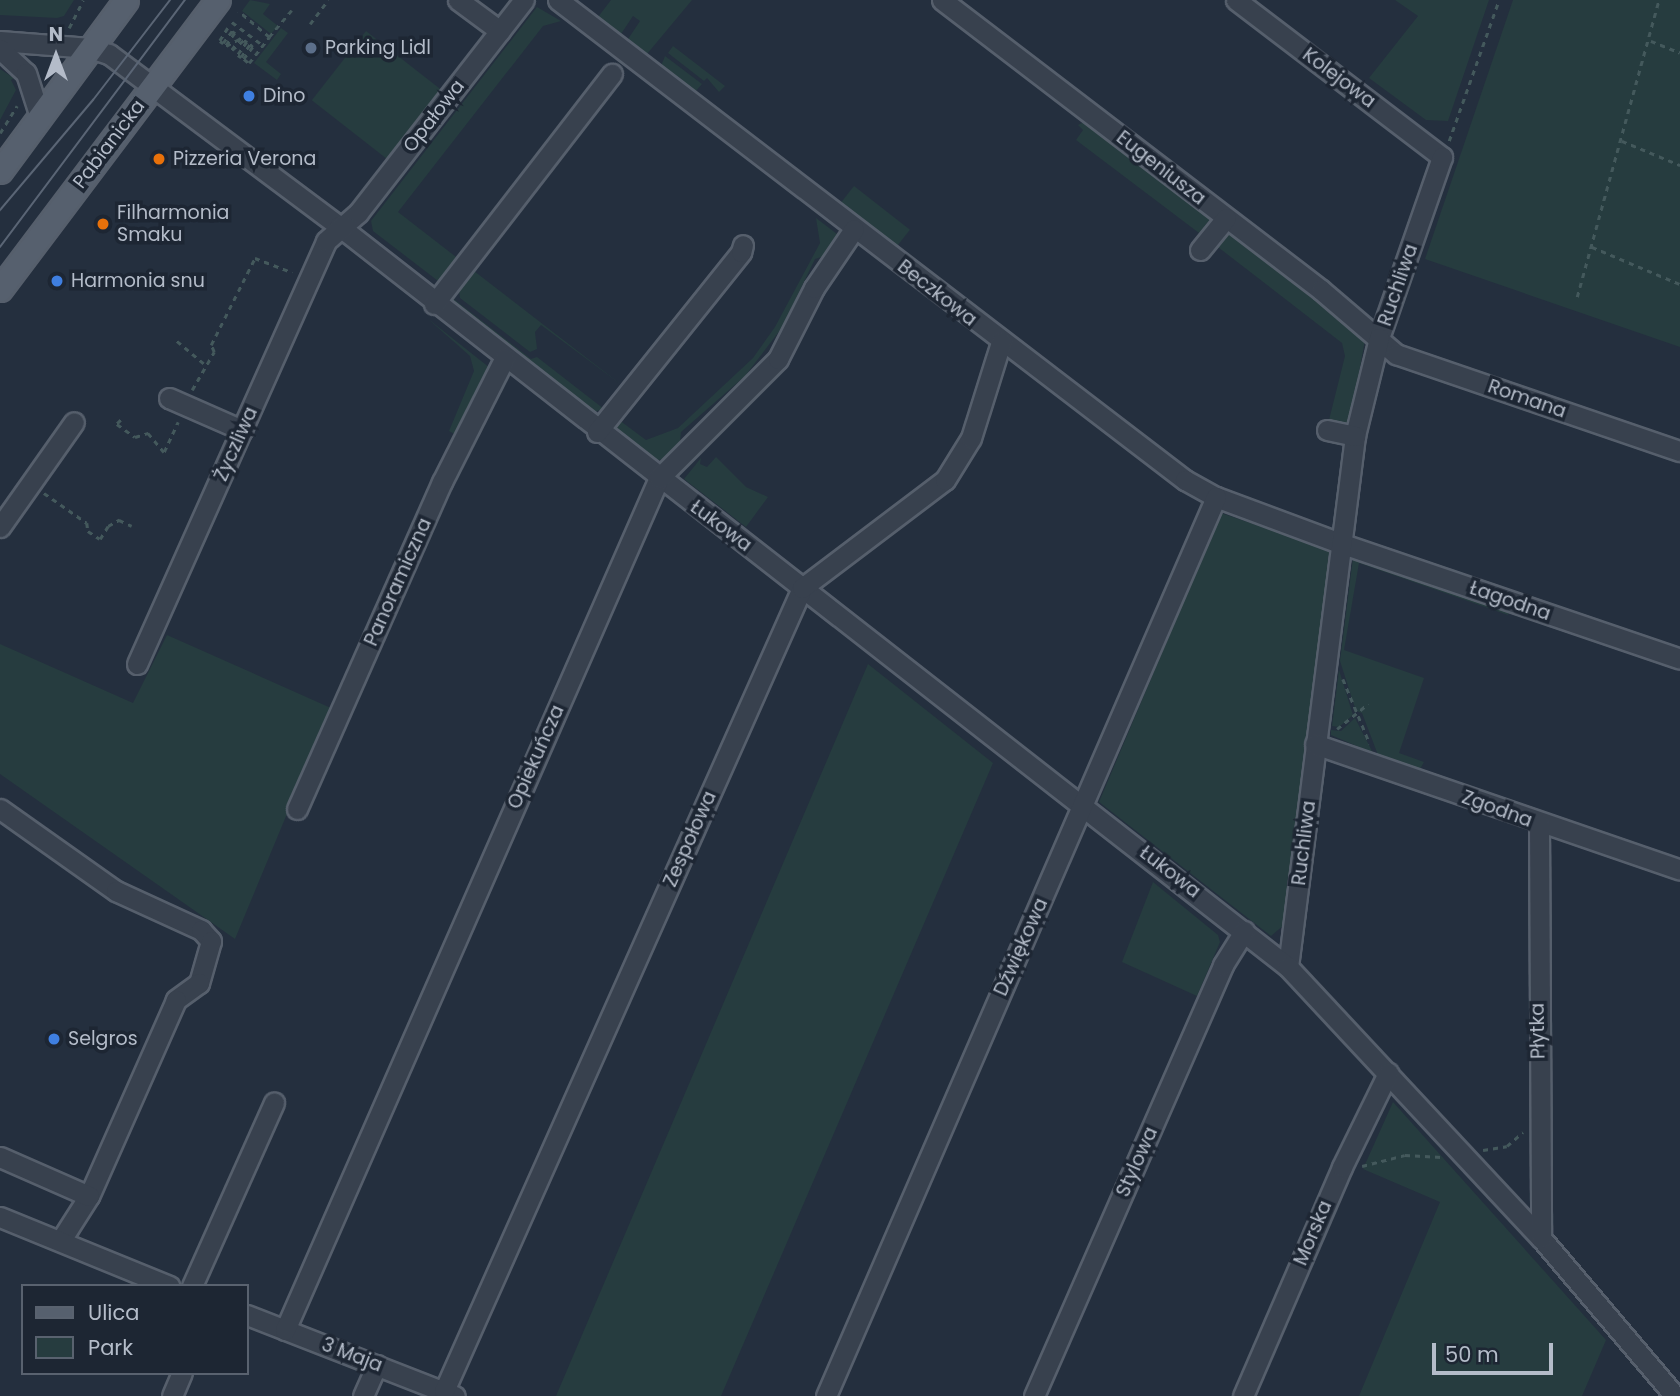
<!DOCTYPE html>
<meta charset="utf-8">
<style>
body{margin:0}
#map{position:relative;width:1680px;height:1396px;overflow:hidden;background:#242f3e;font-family:Poppins,sans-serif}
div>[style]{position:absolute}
.green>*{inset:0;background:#263c3f;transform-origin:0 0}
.path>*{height:2.5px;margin-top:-1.25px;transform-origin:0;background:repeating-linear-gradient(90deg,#44595c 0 5px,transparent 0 10px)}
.roads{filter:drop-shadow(2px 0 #565f6c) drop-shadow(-2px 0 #565f6c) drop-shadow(0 2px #565f6c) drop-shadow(0 -2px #565f6c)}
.minor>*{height:19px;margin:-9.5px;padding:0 9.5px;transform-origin:9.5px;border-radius:9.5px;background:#38414e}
.major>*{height:23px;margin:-11.5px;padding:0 11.5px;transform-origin:11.5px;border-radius:11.5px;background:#56606e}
.tram>*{height:2px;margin:-1px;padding:0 1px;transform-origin:1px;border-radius:1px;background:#5a6575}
.dots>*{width:19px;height:19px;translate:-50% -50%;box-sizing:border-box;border:4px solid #1d2633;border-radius:50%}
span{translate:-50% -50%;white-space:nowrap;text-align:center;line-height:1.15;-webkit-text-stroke:7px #1d2633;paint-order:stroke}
.poi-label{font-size:19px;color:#b4bcc9}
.left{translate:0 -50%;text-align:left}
.street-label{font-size:19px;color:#b4bcc9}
.legend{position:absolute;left:21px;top:1284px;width:228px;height:91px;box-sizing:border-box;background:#1d2633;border:2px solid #59626f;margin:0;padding:9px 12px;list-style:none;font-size:21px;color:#b4bcc9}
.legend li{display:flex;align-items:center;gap:14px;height:35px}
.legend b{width:35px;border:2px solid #59626f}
.north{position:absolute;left:21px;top:21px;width:70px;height:70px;-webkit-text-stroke:5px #1d2633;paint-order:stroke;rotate:0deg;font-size:19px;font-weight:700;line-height:28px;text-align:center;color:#b4bcc9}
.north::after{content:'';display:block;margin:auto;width:24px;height:32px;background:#b4bcc9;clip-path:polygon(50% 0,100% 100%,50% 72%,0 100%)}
.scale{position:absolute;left:1432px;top:1343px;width:121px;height:32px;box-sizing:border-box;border:4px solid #b4bcc9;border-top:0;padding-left:9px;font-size:21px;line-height:24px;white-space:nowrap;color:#b4bcc9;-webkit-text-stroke:5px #1d2633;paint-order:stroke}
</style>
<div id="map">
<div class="green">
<i style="clip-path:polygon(0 0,74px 0,64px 16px,57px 18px,0 15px)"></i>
<i style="clip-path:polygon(250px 0,270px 4px,263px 14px,278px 26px,271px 34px,242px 11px)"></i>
<i style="clip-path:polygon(611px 0,692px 0,647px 54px,628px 39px,640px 21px,633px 16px,621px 34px,598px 17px)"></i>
<i style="clip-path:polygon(1395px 0,1489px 0,1448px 121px,1426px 120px,1369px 78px,1418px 16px)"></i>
<i style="clip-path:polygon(1513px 0,1680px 0,1680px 347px,1425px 259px)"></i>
<i style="clip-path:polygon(537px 7px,561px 21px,543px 26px,398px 212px,460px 260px,442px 284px,373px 231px,371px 221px)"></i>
<i style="clip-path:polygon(281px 28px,288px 33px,266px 62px,281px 74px,277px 80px,254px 63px)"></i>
<i style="left:366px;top:31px;width:95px;height:88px;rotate:38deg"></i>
<i style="clip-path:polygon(673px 46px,725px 86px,719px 92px,707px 78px,704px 81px,668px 53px)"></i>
<i style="clip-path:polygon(665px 56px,702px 84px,695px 92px,690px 94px,659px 71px)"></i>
<i style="clip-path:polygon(0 69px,14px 78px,11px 80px,16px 90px,0 120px)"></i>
<i style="clip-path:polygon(1086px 121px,1212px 217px,1199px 233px,1076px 140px,1083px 130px,1078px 125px)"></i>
<i style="left:854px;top:186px;width:71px;height:23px;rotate:38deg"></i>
<i style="clip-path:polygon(816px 218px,837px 234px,835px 239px,824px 256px,815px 259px,781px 329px,745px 376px,681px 432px,680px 442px,663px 459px,653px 461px,614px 431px,615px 417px,646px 440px,678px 428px,753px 358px,775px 327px,820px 243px)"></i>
<i style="clip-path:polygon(1230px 230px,1354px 324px,1365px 340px,1349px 428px,1328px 424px,1345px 356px,1342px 343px,1214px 244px)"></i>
<i style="clip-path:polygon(474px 271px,623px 386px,541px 325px,535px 332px,537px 349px,530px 352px,460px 298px,459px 290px)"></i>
<i style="clip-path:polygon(451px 297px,531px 359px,537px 357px,604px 409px,590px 413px,452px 306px)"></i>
<i style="clip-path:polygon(427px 318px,490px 368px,456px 435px,449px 431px,474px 371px,470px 356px)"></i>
<i style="clip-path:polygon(716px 457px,746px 487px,768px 497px,746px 527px,684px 479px,701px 458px,700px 464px,707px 467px)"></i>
<i style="clip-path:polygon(1221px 513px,1330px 550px,1285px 924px,1271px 936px,1099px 802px)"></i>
<i style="clip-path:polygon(1353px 558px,1510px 609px,1508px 615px,1359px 563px,1344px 650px,1424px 678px,1399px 753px,1424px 762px,1420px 769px,1378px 755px,1362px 713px,1356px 711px,1340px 661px)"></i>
<i style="clip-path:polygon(167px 635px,331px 708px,235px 939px,0 774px,0 644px,133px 703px)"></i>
<i style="clip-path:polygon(868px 664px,993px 763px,721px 1396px,556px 1396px)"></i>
<i style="clip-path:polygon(1339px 670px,1353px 715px,1339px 727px,1332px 726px)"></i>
<i style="clip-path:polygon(1355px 718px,1373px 753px,1331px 735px,1331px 730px,1341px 731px)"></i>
<i style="clip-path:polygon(1153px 882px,1218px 935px,1220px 942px,1197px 996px,1122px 962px)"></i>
<i style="clip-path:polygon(1393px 1102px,1606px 1340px,1582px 1396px,1359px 1396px,1440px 1202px,1363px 1169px)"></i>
</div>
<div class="path">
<i style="left:232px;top:22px;width:39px;rotate:37deg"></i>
<i style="left:310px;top:24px;width:30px;rotate:-53deg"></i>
<i style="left:69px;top:28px;width:31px;rotate:-63deg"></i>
<i style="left:228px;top:28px;width:15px;rotate:122deg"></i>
<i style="left:220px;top:41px;width:4px;rotate:34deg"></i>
<i style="left:223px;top:43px;width:15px;rotate:-53deg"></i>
<i style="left:232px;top:31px;width:4px;rotate:34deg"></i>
<i style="left:235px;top:33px;width:16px;rotate:125deg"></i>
<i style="left:226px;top:46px;width:17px;rotate:-28deg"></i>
<i style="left:241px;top:38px;width:15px;rotate:127deg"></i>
<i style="left:232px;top:50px;width:16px;rotate:-40deg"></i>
<i style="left:244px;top:40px;width:4px;rotate:34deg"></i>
<i style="left:247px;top:42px;width:16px;rotate:125deg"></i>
<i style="left:238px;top:55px;width:4px;rotate:34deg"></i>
<i style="left:241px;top:57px;width:16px;rotate:-55deg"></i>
<i style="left:250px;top:44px;width:4px;rotate:45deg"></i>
<i style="left:253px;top:47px;width:15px;rotate:127deg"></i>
<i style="left:244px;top:59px;width:6px;rotate:39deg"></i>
<i style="left:249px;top:63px;width:33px;rotate:-52deg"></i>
<i style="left:269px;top:37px;width:40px;rotate:-140deg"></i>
<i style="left:269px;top:37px;width:35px;rotate:-50deg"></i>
<i style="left:1651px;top:41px;width:31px;rotate:22deg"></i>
<i style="left:0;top:133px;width:32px;rotate:-58deg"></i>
<i style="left:1449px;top:141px;width:150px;rotate:-70.5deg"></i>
<i style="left:1622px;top:141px;width:63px;rotate:22.5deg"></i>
<i style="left:1592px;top:247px;width:95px;rotate:22.8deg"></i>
<i style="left:1577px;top:297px;width:308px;rotate:-74.6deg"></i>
<i style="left:177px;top:341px;width:35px;rotate:40deg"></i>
<i style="left:192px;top:390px;width:44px;rotate:-59.9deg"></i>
<i style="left:214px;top:352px;width:8px;rotate:-113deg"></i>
<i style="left:211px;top:345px;width:97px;rotate:-63.2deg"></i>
<i style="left:255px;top:258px;width:40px;rotate:21deg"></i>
<i style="left:121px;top:420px;width:6px;rotate:135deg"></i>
<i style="left:117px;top:424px;width:22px;rotate:36deg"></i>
<i style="left:135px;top:437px;width:14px;rotate:-17deg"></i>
<i style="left:148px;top:433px;width:25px;rotate:50deg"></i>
<i style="left:164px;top:452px;width:33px;rotate:-65deg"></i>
<i style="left:44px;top:493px;width:52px;rotate:34.9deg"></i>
<i style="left:87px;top:523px;width:8px;rotate:83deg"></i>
<i style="left:88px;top:531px;width:14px;rotate:34deg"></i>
<i style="left:100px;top:539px;width:15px;rotate:-58deg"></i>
<i style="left:108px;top:526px;width:13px;rotate:-29deg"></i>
<i style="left:119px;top:520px;width:14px;rotate:25deg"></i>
<i style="left:1343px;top:679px;width:70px;rotate:67.4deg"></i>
<i style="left:1337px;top:729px;width:40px;rotate:-39deg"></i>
<i style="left:1483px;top:1150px;width:24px;rotate:-9deg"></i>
<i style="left:1507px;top:1146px;width:21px;rotate:-41deg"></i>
<i style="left:1362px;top:1166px;width:44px;rotate:-14.3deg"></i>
<i style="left:1405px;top:1155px;width:37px;rotate:3deg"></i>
</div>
<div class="roads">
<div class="minor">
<i style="left:458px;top:0;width:52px;rotate:36.4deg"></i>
<i style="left:558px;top:0;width:790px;rotate:37.44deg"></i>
<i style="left:1185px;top:480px;width:35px;rotate:29deg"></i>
<i style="left:1216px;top:497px;width:132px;rotate:20.4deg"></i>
<i style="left:1340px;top:543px;width:359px;rotate:18.8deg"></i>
<i style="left:942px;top:0;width:477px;rotate:37.4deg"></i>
<i style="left:1321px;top:290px;width:99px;rotate:40.5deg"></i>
<i style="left:1396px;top:354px;width:300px;rotate:18.9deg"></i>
<i style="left:1236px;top:0;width:259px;rotate:37.3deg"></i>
<i style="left:1442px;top:157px;width:192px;rotate:109.2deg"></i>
<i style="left:1379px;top:338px;width:101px;rotate:103.8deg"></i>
<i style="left:1355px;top:436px;width:535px;rotate:97.19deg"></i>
<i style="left:0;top:41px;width:90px;rotate:4.4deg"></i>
<i style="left:90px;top:48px;width:20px;rotate:18deg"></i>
<i style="left:109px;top:54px;width:287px;rotate:36.8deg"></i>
<i style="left:339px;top:226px;width:1204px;rotate:37.98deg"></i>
<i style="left:1288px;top:967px;width:371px;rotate:47deg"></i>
<i style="left:1541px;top:1238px;width:207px;rotate:49.7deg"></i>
<i style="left:0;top:49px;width:35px;rotate:43deg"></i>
<i style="left:26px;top:73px;width:46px;rotate:72.3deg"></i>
<i style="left:1200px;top:250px;width:41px;rotate:-50.9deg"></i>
<i style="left:434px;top:304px;width:291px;rotate:-52.3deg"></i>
<i style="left:169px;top:398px;width:80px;rotate:23.7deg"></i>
<i style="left:1327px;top:430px;width:29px;rotate:12deg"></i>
<i style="left:597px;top:432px;width:231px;rotate:-51.3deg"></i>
<i style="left:741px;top:252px;width:7px;rotate:-74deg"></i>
<i style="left:0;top:527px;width:128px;rotate:-54.8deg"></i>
<i style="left:137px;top:664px;width:463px;rotate:-65.9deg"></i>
<i style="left:326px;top:241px;width:43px;rotate:-41.2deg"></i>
<i style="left:358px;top:213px;width:270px;rotate:-52.1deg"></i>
<i style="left:1315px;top:744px;width:386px;rotate:19deg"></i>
<i style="left:0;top:809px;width:142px;rotate:35.3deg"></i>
<i style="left:116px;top:891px;width:94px;rotate:24.6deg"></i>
<i style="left:201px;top:930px;width:15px;rotate:48deg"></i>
<i style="left:211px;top:941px;width:44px;rotate:105.9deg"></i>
<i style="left:199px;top:983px;width:29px;rotate:144deg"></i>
<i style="left:176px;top:1000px;width:214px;rotate:113.9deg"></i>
<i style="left:89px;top:1196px;width:52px;rotate:122.5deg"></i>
<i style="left:297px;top:809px;width:358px;rotate:-66.1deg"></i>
<i style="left:442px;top:482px;width:138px;rotate:-63.2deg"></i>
<i style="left:1539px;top:824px;width:414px;rotate:89.7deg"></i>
<i style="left:0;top:1157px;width:97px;rotate:23.7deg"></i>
<i style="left:0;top:1217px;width:183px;rotate:22.2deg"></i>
<i style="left:192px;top:1286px;width:201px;rotate:-65.9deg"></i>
<i style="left:247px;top:1315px;width:223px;rotate:21.3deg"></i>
<i style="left:285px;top:1330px;width:930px;rotate:-66.3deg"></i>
<i style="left:659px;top:478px;width:168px;rotate:-45deg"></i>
<i style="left:778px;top:359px;width:80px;rotate:-63.1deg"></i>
<i style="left:814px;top:288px;width:71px;rotate:-55.9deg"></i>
<i style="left:444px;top:1391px;width:879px;rotate:-65.97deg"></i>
<i style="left:802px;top:588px;width:179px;rotate:-37.1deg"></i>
<i style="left:945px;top:480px;width:49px;rotate:-58.2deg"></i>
<i style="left:971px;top:438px;width:101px;rotate:-72.6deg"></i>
<i style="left:172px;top:1396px;width:25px;rotate:-67deg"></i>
<i style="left:363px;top:1396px;width:34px;rotate:-66deg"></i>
<i style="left:826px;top:1396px;width:980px;rotate:-66.55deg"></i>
<i style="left:1034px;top:1396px;width:471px;rotate:-66.3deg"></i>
<i style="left:1223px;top:965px;width:40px;rotate:-58deg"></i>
<i style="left:1243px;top:1396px;width:249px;rotate:-66.6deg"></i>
<i style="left:1342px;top:1167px;width:105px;rotate:-63.9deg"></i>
</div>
<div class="major">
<i style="left:0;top:171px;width:212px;rotate:-53.6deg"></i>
<i style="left:0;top:289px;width:362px;rotate:-53deg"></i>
</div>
</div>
<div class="tram">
<i style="left:0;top:210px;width:144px;rotate:-49.8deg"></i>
<i style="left:93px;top:100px;width:126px;rotate:-52.4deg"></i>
<i style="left:0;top:247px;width:309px;rotate:-53.2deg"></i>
</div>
<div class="dots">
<i style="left:311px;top:48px;background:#5c6f8a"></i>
<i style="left:249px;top:96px;background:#3f7fe0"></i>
<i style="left:159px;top:159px;background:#e8710a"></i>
<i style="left:103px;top:224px;background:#e8710a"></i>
<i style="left:57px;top:281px;background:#3f7fe0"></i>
<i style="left:54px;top:1039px;background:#3f7fe0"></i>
</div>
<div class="poi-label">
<span class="left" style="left:325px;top:48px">Parking Lidl</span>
<span class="left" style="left:263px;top:96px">Dino</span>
<span class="left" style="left:173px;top:159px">Pizzeria Verona</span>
<span class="left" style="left:117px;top:224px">Filharmonia<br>Smaku</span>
<span class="left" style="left:71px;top:281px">Harmonia snu</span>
<span class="left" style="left:68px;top:1039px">Selgros</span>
</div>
<div class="street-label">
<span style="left:1339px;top:78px;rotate:37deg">Kolejowa</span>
<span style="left:434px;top:116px;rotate:-52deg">Opałowa</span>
<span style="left:109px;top:144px;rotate:-53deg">Pabianicka</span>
<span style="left:1161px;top:168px;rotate:38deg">Eugeniusza</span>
<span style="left:1398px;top:285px;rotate:-71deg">Ruchliwa</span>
<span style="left:937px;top:293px;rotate:38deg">Beczkowa</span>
<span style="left:1527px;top:399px;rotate:19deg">Romana</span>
<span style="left:236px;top:444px;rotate:-66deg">Życzliwa</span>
<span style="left:721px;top:526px;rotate:37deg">Łukowa</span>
<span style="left:398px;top:582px;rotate:-66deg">Panoramiczna</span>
<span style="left:1510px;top:601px;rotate:19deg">Łagodna</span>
<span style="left:536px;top:757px;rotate:-66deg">Opiekuńcza</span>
<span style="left:1497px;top:809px;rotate:20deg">Zgodna</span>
<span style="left:690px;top:839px;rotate:-66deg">Zespołowa</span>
<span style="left:1304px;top:843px;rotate:-83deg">Ruchliwa</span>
<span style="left:1170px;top:872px;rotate:38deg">Łukowa</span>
<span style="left:1021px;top:947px;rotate:-66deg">Dźwiękowa</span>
<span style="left:1538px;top:1031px;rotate:-91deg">Płytka</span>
<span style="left:1137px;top:1162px;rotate:-66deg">Stylowa</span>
<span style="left:1313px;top:1233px;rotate:-67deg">Morska</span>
<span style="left:352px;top:1355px;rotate:21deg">3 Maja</span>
</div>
<ul class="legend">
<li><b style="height:9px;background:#56606e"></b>Ulica</li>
<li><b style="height:19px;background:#263c3f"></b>Park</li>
</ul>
<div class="north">N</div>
<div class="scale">50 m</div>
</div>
